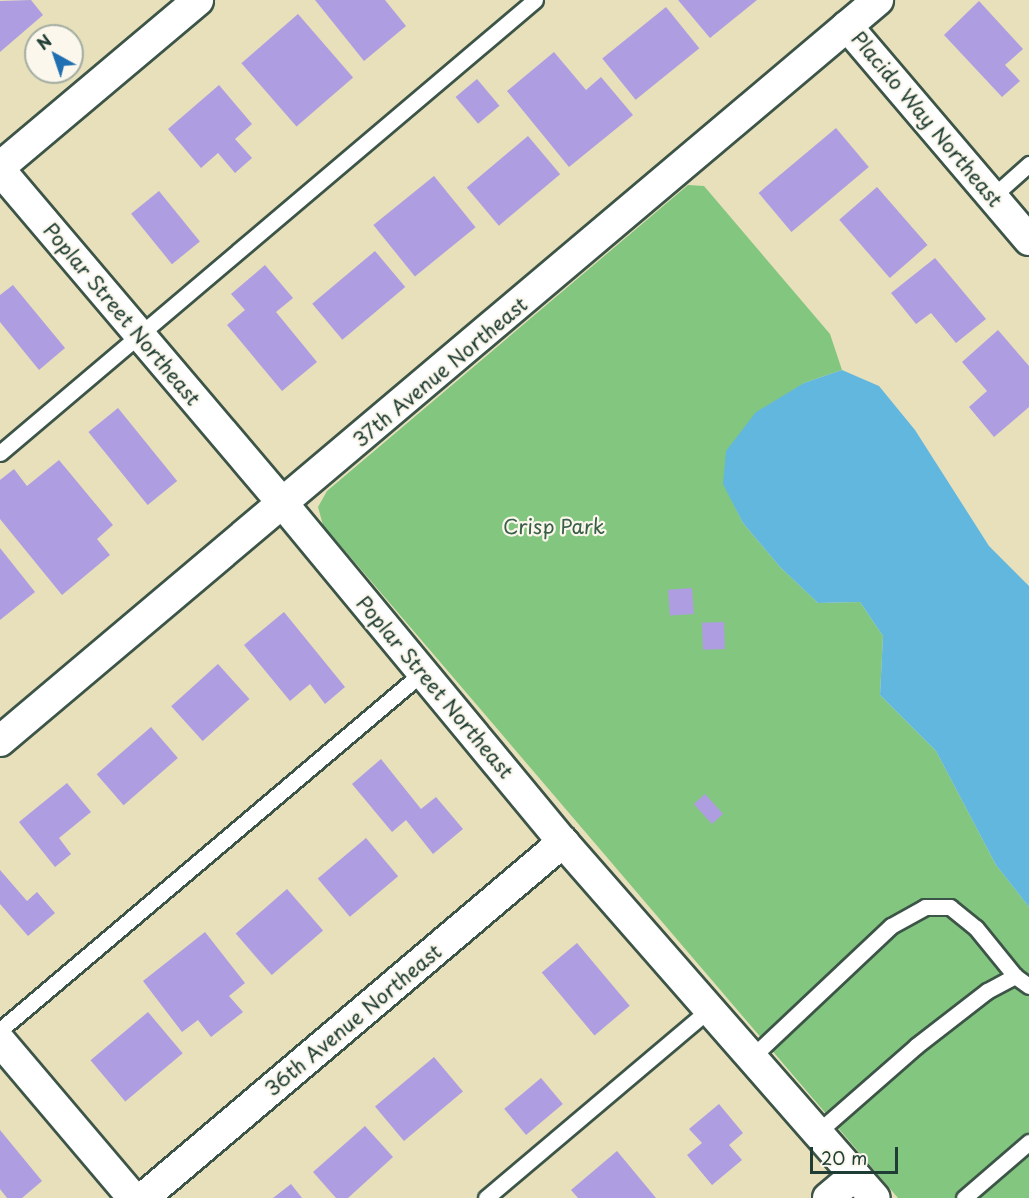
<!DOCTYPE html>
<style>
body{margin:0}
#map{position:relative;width:1029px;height:1198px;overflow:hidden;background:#e7e0bb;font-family:"Playpen Sans",sans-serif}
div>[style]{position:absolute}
.green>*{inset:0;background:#83c67f}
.water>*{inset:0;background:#62b7df}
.building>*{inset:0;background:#af9de1;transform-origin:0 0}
.roads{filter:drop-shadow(2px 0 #3d5548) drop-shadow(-2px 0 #3d5548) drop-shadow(0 2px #3d5548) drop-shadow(0 -2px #3d5548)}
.service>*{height:15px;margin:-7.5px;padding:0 7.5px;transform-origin:7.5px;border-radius:7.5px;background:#fff}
.minor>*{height:30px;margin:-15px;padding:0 15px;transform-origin:15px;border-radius:15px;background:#fff}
span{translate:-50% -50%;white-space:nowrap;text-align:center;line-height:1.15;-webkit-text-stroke:4.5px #fbf7ec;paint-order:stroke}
.street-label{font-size:20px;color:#1f3d34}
.park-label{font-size:20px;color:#385f47}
.north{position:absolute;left:24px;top:24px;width:60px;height:60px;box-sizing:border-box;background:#fbf7ec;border:2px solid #a3ada2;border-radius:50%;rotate:320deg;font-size:16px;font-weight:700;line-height:24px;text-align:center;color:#1f3d34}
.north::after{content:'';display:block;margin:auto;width:21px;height:27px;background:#1f6fb2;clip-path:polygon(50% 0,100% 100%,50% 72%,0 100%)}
.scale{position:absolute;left:810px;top:1147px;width:88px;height:27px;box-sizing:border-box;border:3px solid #1f3d34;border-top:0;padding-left:8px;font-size:18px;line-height:21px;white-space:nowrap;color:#1f3d34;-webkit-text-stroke:4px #fbf7ec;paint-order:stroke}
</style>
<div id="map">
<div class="green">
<i style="clip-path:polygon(688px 185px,704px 186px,830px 334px,842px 370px,804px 383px,724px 484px,743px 523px,780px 567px,818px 603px,860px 602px,883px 636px,880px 695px,936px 751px,996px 865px,1029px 907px,1029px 1198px,898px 1198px,323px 525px,318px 507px,327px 491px)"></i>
</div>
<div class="water">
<i style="clip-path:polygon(842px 370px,879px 386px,915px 430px,989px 546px,1029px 586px,1029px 907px,996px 865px,936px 751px,880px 695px,883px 636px,860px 602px,818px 603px,780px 567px,743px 523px,723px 484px,726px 451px,756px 412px,804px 383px)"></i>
</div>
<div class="building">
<i style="clip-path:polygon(31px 0,43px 15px,0 52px,0 1px)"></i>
<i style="clip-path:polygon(315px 0,385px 0,406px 26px,364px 61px)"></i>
<i style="clip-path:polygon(678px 0,757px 0,710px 38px)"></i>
<i style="clip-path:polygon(979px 1px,1023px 49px,1005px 65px,1020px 81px,1002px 97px,944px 35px)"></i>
<i style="left:666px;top:7px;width:53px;height:82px;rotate:51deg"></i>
<i style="left:298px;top:14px;width:84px;height:75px;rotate:49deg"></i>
<i style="clip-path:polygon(554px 52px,586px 90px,601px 77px,633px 115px,569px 167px,507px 91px)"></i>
<i style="left:477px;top:79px;width:35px;height:28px;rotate:50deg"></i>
<i style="clip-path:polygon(219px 85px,252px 124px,235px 139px,252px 158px,235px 173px,218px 153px,201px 168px,168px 129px)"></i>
<i style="left:836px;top:128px;width:51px;height:101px;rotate:50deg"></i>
<i style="left:528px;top:136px;width:50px;height:80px;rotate:50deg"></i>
<i style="left:434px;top:176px;width:66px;height:78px;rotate:51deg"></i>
<i style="left:877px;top:187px;width:77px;height:50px;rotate:49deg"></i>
<i style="left:159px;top:191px;width:65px;height:36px;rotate:51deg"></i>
<i style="left:375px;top:251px;width:47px;height:82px;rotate:50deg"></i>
<i style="clip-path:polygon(935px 258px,986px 319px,956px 343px,931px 313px,916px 324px,891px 293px)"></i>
<i style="clip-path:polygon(265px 265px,293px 298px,276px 312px,317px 362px,282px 391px,227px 325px,245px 310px,231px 294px)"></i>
<i style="clip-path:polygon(13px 285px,65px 348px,39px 370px,0 322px,0 295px)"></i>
<i style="clip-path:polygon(998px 330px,1029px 366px,1029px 407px,994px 437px,969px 407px,987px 391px,962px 362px)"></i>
<i style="left:118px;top:408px;width:94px;height:38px;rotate:51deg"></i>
<i style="clip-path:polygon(59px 460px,113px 525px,97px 539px,110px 555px,62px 595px,0 519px,0 480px,14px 469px,27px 486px)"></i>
<i style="clip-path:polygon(0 548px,35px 592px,0 620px)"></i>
<i style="left:692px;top:588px;width:26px;height:24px;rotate:86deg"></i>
<i style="clip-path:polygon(284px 612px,345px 687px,325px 704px,310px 684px,290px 701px,244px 645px)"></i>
<i style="left:724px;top:622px;width:27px;height:22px;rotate:88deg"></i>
<i style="left:218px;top:664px;width:47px;height:63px;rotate:48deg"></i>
<i style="left:151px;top:727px;width:41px;height:72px;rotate:49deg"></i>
<i style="clip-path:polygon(381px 759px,421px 809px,436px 797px,463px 829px,433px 854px,406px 820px,392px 832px,352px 784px)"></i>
<i style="clip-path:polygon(67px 783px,91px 812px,59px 838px,71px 854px,55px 867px,19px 822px)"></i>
<i style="left:705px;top:794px;width:27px;height:15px;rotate:48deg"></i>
<i style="left:366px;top:838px;width:50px;height:63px;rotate:50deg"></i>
<i style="clip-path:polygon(0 870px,27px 901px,37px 892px,55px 913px,28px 936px,0 904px)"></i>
<i style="left:287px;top:889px;width:55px;height:68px;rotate:49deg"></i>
<i style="clip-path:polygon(205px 932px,245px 983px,229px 996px,243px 1012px,211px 1037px,198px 1020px,182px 1032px,143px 981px)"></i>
<i style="left:577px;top:943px;width:82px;height:46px;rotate:50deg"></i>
<i style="left:148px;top:1012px;width:54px;height:75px;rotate:50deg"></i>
<i style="left:434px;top:1057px;width:45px;height:77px;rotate:50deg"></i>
<i style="left:541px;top:1078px;width:34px;height:48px;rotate:50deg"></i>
<i style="clip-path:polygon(719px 1104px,743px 1133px,729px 1145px,742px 1160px,712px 1185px,687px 1155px,702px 1143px,689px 1129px)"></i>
<i style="clip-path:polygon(365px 1126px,393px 1157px,348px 1198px,336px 1198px,313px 1172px)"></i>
<i style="clip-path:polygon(0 1130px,42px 1181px,22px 1198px,7px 1198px,0 1189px)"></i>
<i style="clip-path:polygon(617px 1151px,656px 1198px,578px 1198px,571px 1190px)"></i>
<i style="clip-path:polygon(291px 1184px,302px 1198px,273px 1198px)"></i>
</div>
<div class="roads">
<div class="service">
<i style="left:992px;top:197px;width:50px;rotate:-41.7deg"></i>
<i style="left:0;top:453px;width:701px;rotate:-40.26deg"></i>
<i style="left:0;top:1030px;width:554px;rotate:-40.24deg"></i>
<i style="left:753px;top:1056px;width:190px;rotate:-43.3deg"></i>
<i style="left:891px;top:926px;width:39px;rotate:-29deg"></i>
<i style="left:925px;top:907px;width:25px"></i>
<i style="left:950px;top:907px;width:33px;rotate:39deg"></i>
<i style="left:976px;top:928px;width:62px;rotate:50.9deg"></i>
<i style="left:819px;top:1131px;width:129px;rotate:-41.2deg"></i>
<i style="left:916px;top:1046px;width:90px;rotate:-37.8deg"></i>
<i style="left:987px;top:991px;width:32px;rotate:-28deg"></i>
<i style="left:1015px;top:976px;width:17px;rotate:36deg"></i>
<i style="left:486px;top:1198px;width:293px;rotate:-40.2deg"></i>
<i style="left:964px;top:1198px;width:86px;rotate:-40.7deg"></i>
</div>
<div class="minor">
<i style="left:847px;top:26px;width:281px;rotate:49.6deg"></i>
<i style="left:0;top:167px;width:259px;rotate:-40.1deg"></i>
<i style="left:0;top:170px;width:439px;rotate:49.7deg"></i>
<i style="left:284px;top:505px;width:438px;rotate:50.4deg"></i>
<i style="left:563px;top:842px;width:473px;rotate:48.8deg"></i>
<i style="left:0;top:741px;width:1149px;rotate:-40.16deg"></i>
<i style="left:0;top:1041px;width:206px;rotate:49.7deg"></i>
<i style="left:143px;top:1198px;width:551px;rotate:-40.29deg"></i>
<i style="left:828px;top:1198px;width:35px;rotate:-40deg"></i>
</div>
</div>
<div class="street-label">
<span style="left:927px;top:119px;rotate:50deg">Placido Way Northeast</span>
<span style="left:122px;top:314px;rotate:50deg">Poplar Street Northeast</span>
<span style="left:440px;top:372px;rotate:-40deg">37th Avenue Northeast</span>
<span style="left:435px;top:687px;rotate:50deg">Poplar Street Northeast</span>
<span style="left:353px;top:1020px;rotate:-40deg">36th Avenue Northeast</span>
</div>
<div class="park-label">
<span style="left:554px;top:526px">Crisp Park</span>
</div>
<div class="north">N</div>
<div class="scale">20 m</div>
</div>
